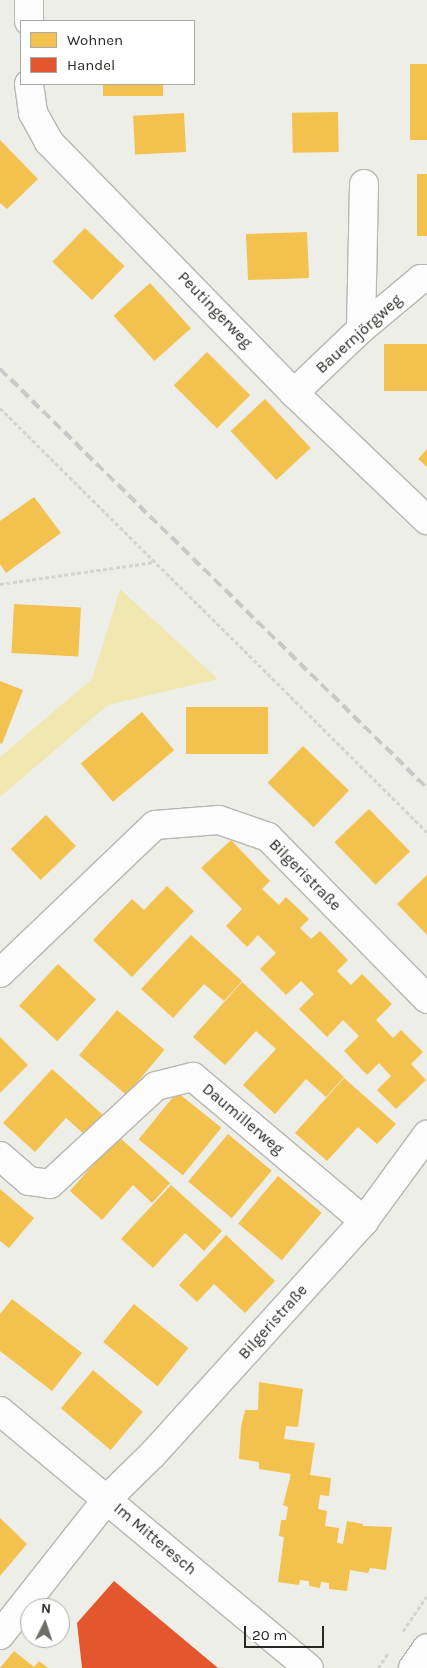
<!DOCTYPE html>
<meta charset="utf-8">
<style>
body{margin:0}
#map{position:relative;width:427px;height:1668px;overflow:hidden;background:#eeeee9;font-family:Karla,sans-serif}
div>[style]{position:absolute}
.green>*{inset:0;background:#f1e7b0}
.homes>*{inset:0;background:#f2c14e;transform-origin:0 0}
.shops>*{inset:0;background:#e4572e}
.path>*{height:3px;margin-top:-1.5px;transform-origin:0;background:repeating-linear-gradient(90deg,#d3d3d1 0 4px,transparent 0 6.5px)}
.roads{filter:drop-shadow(1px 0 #b7b6b3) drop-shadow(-1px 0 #b7b6b3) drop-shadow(0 1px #b7b6b3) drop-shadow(0 -1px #b7b6b3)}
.minor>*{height:28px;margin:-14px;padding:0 14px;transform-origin:14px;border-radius:14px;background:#fcfcfc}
.rail>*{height:4px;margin-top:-2px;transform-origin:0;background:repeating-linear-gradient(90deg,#c9c9c9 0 10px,transparent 0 15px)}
span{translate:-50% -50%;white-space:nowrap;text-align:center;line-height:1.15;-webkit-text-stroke:5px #fff;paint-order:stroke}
.street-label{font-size:16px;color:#272723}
.legend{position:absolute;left:20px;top:20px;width:175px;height:65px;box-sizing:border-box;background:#fff;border:1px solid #a9a9a7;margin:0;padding:6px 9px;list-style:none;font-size:15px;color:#272723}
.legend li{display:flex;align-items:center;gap:10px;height:25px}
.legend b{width:25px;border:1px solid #a9a9a7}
.north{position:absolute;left:20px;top:1598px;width:50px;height:50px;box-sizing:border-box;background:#fff;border:1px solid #a9a9a7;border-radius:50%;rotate:4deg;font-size:14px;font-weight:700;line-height:20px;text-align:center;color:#272723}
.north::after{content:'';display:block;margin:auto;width:18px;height:22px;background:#6d6d68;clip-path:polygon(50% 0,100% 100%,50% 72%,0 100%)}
.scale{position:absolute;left:244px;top:1626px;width:80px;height:22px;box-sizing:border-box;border:2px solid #272723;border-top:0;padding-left:6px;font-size:15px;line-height:18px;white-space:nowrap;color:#272723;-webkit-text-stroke:4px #fff;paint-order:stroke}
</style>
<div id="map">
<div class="green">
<i style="clip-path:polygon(120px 589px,218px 679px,108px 705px,0 797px,0 757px,92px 679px)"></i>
</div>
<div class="homes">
<i style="left:410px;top:64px;width:17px;height:76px"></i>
<i style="left:103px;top:84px;width:60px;height:12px"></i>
<i style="left:338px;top:112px;width:40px;height:46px;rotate:89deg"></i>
<i style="left:184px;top:113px;width:39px;height:51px;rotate:87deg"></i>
<i style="clip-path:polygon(0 140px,38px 179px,7px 209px,0 203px)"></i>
<i style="left:417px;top:174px;width:10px;height:62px"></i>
<i style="left:85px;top:228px;width:55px;height:47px;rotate:44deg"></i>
<i style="clip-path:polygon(307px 232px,309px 278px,281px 279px,281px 252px,281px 279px,248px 280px,246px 234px)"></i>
<i style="left:150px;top:283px;width:61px;height:49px;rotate:48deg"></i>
<i style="left:427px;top:344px;width:47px;height:43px;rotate:90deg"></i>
<i style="left:207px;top:352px;width:61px;height:47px;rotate:45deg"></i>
<i style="left:265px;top:399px;width:67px;height:47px;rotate:47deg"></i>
<i style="clip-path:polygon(427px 449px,427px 467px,418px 459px)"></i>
<i style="clip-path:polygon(34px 497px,61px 533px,6px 573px,0 564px,0 521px)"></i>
<i style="left:14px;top:604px;width:67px;height:49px;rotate:3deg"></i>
<i style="clip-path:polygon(0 681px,23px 690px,2px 744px,0 743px)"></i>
<i style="left:186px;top:707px;width:82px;height:47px"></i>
<i style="left:142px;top:712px;width:50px;height:80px;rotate:50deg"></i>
<i style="left:303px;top:746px;width:64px;height:51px;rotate:44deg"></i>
<i style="left:369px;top:809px;width:59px;height:48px;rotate:46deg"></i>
<i style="left:46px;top:815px;width:43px;height:49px;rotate:46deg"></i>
<i style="clip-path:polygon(231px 840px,270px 881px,262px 889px,279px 905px,286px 897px,309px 919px,300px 928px,311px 939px,320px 931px,348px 960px,337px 971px,351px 985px,362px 974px,392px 1004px,376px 1020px,393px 1038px,401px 1030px,423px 1052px,411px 1064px,426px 1080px,396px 1109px,377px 1090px,391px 1076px,379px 1063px,367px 1075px,344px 1051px,359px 1036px,343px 1020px,327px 1037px,299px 1009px,314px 994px,301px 981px,286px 995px,260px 969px,276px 953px,258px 935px,247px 947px,226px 926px,242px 909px,201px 868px)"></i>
<i style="clip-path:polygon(427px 875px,427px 935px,397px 904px)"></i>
<i style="clip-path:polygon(167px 886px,194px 911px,132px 977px,93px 940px,132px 899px,144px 910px)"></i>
<i style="clip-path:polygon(191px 935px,242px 981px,224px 1001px,204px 984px,173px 1018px,141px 989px)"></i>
<i style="left:58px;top:964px;width:52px;height:57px;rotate:43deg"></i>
<i style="clip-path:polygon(242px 982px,344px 1077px,326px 1097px,306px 1079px,275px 1114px,243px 1085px,276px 1049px,256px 1031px,225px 1065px,193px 1037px)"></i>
<i style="left:117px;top:1010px;width:62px;height:59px;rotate:40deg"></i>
<i style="clip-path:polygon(0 1037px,28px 1065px,0 1093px)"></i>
<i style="clip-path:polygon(52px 1069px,103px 1115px,85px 1135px,66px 1118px,35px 1152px,3px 1123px)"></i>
<i style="clip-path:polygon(344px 1078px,396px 1124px,377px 1144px,358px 1127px,327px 1161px,295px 1133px)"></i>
<i style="left:177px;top:1092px;width:57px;height:61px;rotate:39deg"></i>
<i style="left:228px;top:1134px;width:57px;height:62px;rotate:40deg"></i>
<i style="clip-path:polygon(118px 1136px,170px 1183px,152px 1203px,133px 1185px,102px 1220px,70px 1191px)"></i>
<i style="left:278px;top:1176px;width:57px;height:62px;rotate:40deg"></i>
<i style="clip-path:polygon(171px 1185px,222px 1231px,204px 1251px,185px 1233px,153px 1268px,121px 1239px)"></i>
<i style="clip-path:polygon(0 1189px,34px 1218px,9px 1248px,0 1241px)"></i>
<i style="clip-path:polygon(226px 1235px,275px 1281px,245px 1313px,214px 1284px,197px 1302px,179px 1285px)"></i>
<i style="clip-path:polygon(12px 1299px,82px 1353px,52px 1391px,0 1351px,0 1314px)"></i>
<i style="left:134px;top:1304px;width:70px;height:49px;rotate:39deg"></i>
<i style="left:93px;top:1370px;width:65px;height:50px;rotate:40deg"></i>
<i style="clip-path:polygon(259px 1382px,303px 1389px,298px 1427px,286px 1426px,284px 1439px,315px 1443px,310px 1475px,331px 1478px,329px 1496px,320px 1495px,318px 1509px,327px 1511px,325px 1526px,339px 1528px,337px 1543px,343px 1544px,347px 1521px,363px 1524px,363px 1526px,392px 1527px,386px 1570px,370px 1568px,368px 1573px,350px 1570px,347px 1591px,329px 1589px,329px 1583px,321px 1582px,320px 1588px,309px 1586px,309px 1581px,300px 1580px,299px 1585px,278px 1582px,284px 1537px,279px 1536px,281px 1520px,286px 1520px,288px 1507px,283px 1505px,291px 1474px,259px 1469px,259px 1462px,239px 1459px,241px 1427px,245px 1410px,258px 1410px)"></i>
<i style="clip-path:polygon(0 1518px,27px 1544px,0 1576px)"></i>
<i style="clip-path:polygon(14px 1651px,34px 1667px,39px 1661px,48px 1668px,0 1668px)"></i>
</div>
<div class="shops">
<i style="clip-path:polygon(114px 1581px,218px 1668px,82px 1668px,77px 1623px)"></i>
</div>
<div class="path">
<i style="left:0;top:408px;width:602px;rotate:44.8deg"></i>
<i style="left:0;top:584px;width:156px;rotate:-8.1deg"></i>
<i style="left:403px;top:1631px;width:42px;rotate:-55.6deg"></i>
<i style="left:378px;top:1668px;width:18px;rotate:-56deg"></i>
</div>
<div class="roads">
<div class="minor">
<i style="left:29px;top:21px;width:21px;rotate:-90deg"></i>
<i style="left:29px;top:84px;width:29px;rotate:82deg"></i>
<i style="left:33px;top:113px;width:33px;rotate:61deg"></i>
<i style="left:49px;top:142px;width:351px;rotate:45.7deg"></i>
<i style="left:294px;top:393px;width:184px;rotate:43.7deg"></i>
<i style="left:361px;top:329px;width:145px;rotate:-88.8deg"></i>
<i style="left:294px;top:393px;width:93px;rotate:-43.7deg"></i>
<i style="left:361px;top:329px;width:78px;rotate:-39.8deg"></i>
<i style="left:421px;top:279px;width:6px"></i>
<i style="left:0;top:973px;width:214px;rotate:-43.7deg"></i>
<i style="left:155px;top:825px;width:64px;rotate:-4.5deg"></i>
<i style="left:219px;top:820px;width:52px;rotate:19.1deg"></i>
<i style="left:268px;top:837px;width:227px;rotate:45.5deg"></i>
<i style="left:0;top:1156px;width:38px;rotate:41deg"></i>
<i style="left:29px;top:1181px;width:21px;rotate:8deg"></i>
<i style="left:50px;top:1184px;width:144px;rotate:-42.8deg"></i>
<i style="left:156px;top:1086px;width:38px;rotate:-14deg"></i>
<i style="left:193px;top:1077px;width:224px;rotate:40.1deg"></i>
<i style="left:0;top:1411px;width:402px;rotate:39.8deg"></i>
<i style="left:0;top:1635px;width:173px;rotate:-51.8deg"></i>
<i style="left:107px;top:1499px;width:64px;rotate:-44.4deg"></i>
<i style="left:153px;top:1454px;width:314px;rotate:-47.8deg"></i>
<i style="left:364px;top:1221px;width:107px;rotate:-53.8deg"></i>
<i style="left:413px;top:1668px;width:24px;rotate:-55deg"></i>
</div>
</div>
<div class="rail">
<i style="left:0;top:369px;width:598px;rotate:44.46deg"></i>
</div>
<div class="street-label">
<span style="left:215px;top:310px;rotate:46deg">Peutingerweg</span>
<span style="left:359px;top:334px;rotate:-42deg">Bauernjörgweg</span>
<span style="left:305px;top:875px;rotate:45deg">Bilgeristraße</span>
<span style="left:243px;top:1119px;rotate:40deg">Daumillerweg</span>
<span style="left:273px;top:1322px;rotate:-48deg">Bilgeristraße</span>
<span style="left:155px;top:1539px;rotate:40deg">Im Mitteresch</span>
</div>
<ul class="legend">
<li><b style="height:14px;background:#f2c14e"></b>Wohnen</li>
<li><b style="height:14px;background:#e4572e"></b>Handel</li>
</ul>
<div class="north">N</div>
<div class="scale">20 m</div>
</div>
